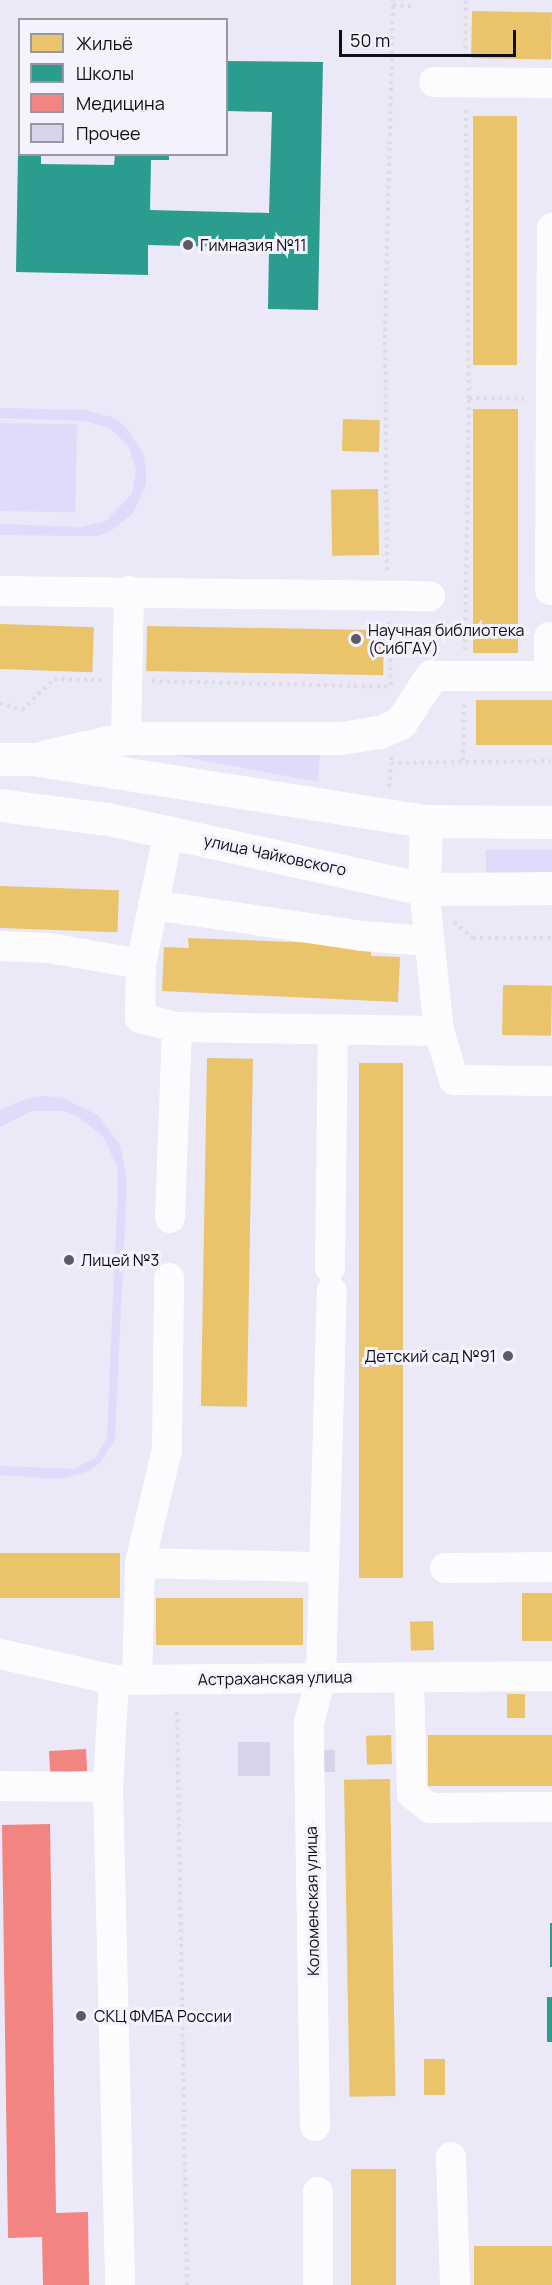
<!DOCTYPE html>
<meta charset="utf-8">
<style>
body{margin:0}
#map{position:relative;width:552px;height:2285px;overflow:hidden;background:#ebe8f8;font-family:Manrope,sans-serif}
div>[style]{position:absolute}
.green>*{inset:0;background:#e1dbfb;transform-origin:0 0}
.homes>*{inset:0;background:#e9c46a;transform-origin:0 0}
.schools>*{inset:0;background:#2a9d8f;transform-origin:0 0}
.health>*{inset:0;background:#f28482;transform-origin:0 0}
.building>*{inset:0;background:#d7d3ea;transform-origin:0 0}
.path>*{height:4px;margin-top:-2px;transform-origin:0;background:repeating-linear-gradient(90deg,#dddce0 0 3px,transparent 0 7.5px)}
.minor>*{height:30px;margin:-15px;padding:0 15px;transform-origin:15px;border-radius:15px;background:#fcfcfe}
.major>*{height:33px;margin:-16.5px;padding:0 16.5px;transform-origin:16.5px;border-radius:16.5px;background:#fcfcfe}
.dots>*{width:16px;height:16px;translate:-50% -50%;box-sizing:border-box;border:3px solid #f4f2fd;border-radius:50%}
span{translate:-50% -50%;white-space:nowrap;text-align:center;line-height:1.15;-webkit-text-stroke:6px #f4f2fd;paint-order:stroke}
.poi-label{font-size:16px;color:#100e17}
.left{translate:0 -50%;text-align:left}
.right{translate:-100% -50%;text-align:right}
.street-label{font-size:16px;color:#100e17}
.legend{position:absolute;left:18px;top:18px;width:210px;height:138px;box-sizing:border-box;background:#f4f2fd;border:2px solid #9997a1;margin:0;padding:8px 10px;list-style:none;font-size:18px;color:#100e17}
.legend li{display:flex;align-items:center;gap:12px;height:30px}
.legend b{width:30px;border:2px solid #9997a1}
.scale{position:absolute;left:339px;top:30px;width:177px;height:27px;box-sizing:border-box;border:3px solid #100e17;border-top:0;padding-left:8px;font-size:18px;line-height:21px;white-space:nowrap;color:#100e17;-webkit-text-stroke:4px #f4f2fd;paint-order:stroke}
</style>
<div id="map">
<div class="green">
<i style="clip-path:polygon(0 408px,86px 410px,115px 418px,127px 428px,143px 453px,146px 468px,146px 484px,134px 512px,111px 531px,97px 536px,0 535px,0 524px,81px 527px,106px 521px,132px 494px,136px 469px,128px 445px,109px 428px,85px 421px,0 418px)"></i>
<i style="left:0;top:423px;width:77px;height:88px;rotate:1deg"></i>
<i style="clip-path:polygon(320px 750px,318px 782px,174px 755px)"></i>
<i style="left:486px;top:850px;width:66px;height:26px"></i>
<i style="clip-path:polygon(47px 1096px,65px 1099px,98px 1115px,120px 1145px,127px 1180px,115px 1439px,100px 1463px,89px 1471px,61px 1479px,0 1475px,0 1466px,74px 1469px,95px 1458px,107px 1438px,118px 1183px,117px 1167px,104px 1138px,79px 1117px,64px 1111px,32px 1111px,0 1127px,0 1110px,28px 1098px)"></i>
</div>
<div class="homes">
<i style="left:472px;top:11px;width:80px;height:47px;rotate:1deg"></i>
<i style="left:473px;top:116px;width:44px;height:249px"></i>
<i style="left:473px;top:409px;width:45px;height:244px"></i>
<i style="left:343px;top:419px;width:37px;height:32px;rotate:2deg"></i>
<i style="left:378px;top:489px;width:66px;height:47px;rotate:89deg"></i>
<i style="left:0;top:624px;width:94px;height:45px;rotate:2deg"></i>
<i style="left:147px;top:626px;width:237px;height:45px;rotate:1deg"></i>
<i style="left:476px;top:700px;width:76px;height:45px"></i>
<i style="left:0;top:886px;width:119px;height:42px;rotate:2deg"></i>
<i style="clip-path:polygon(188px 938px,371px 945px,371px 956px,400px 957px,398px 1002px,162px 991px,164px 947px,189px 948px)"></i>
<i style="left:503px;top:985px;width:49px;height:50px;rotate:1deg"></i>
<i style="left:207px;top:1058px;width:46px;height:348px;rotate:1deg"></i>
<i style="left:359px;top:1063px;width:44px;height:515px"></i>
<i style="left:0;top:1553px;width:120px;height:45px"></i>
<i style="left:522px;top:1593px;width:30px;height:48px"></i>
<i style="left:156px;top:1598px;width:147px;height:47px"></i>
<i style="left:433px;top:1621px;width:29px;height:23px;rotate:88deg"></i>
<i style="left:507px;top:1694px;width:18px;height:24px"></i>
<i style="left:391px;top:1735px;width:29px;height:25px;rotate:88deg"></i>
<i style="left:552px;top:1735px;width:51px;height:124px;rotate:90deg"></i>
<i style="left:390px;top:1779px;width:317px;height:46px;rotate:89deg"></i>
<i style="left:424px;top:2059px;width:21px;height:36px"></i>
<i style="left:396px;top:2169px;width:116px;height:45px;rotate:90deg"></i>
<i style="left:474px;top:2246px;width:78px;height:39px"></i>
</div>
<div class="schools">
<i style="clip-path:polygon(226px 61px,323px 62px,318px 310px,268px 309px,269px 248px,148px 245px,148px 275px,16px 272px,18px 154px,41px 154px,41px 164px,114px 165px,115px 154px,169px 154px,169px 160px,151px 160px,150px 210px,269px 213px,272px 112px,226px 111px)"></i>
<i style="left:550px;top:1923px;width:2px;height:44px"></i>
<i style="left:547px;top:1997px;width:5px;height:45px"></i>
</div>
<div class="health">
<i style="left:86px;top:1749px;width:22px;height:37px;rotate:87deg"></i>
<i style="clip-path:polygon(50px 1824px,56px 2213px,88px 2212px,89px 2285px,43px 2285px,42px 2237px,8px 2238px,2px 1825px)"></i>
</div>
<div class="building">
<i style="left:238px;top:1742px;width:32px;height:34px"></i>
<i style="left:321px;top:1750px;width:14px;height:22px"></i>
</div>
<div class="path">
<i style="left:393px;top:5px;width:22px;rotate:3deg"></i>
<i style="left:465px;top:56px;width:56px;rotate:-89deg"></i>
<i style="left:469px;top:398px;width:56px;rotate:1deg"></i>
<i style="left:387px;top:570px;width:239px;rotate:-90.5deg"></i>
<i style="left:385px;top:331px;width:331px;rotate:-88.6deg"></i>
<i style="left:389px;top:622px;width:65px;rotate:88.2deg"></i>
<i style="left:465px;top:650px;width:252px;rotate:-89.1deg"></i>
<i style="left:469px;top:398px;width:289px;rotate:-90.6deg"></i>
<i style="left:152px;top:681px;width:238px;rotate:1.4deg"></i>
<i style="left:0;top:703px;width:23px;rotate:18deg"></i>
<i style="left:22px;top:710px;width:45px;rotate:-44.1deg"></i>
<i style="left:54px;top:679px;width:48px;rotate:1.2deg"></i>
<i style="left:391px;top:757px;width:6px;rotate:90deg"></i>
<i style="left:391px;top:763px;width:161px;rotate:-0.7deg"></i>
<i style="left:463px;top:760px;width:57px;rotate:-89deg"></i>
<i style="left:389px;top:787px;width:24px;rotate:-85deg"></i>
<i style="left:454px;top:922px;width:25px;rotate:40deg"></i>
<i style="left:473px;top:938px;width:79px"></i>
<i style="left:177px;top:1712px;width:573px;rotate:89deg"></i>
</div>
<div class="minor">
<i style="left:434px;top:82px;width:118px;rotate:0.5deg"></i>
<i style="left:550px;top:590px;width:362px;rotate:-89.7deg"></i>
<i style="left:0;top:591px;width:430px;rotate:0.7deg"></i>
<i style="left:431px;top:676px;width:121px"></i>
<i style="left:549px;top:676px;width:39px;rotate:-90deg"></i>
<i style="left:126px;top:738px;width:147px;rotate:-88.8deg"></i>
<i style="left:169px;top:831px;width:136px;rotate:101.9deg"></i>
<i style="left:141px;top:964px;width:54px;rotate:91.1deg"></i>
<i style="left:140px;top:1018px;width:38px;rotate:14deg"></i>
<i style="left:177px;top:1027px;width:262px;rotate:0.9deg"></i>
<i style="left:424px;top:889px;width:143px;rotate:84deg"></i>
<i style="left:439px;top:1031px;width:51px;rotate:73deg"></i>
<i style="left:454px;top:1080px;width:98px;rotate:0.6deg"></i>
<i style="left:153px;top:905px;width:211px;rotate:8.4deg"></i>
<i style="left:362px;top:936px;width:65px;rotate:4.4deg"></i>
<i style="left:0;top:946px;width:49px;rotate:2.3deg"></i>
<i style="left:49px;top:948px;width:93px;rotate:9.9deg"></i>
<i style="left:170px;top:1218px;width:191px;rotate:-87.9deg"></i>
<i style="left:330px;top:1268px;width:238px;rotate:-89.3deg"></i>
<i style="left:140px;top:1563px;width:183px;rotate:1.3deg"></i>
<i style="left:445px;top:1568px;width:107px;rotate:-0.5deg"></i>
<i style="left:0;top:1654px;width:117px;rotate:12.8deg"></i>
<i style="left:114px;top:1680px;width:438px;rotate:-0.5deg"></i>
<i style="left:409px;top:1678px;width:116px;rotate:88.5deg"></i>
<i style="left:412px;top:1794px;width:23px;rotate:38deg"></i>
<i style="left:430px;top:1808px;width:122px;rotate:-0.5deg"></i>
<i style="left:137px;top:1680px;width:117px;rotate:-88.5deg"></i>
<i style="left:140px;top:1563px;width:116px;rotate:-76.6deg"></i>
<i style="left:167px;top:1450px;width:172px;rotate:-89.3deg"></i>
<i style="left:0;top:1786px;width:108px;rotate:0.5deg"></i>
<i style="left:108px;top:1787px;width:498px;rotate:88.6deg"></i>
<i style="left:108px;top:1787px;width:107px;rotate:-86.8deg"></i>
<i style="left:315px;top:2126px;width:403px;rotate:-90.9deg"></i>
<i style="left:309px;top:1723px;width:48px;rotate:-75.4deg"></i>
<i style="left:321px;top:1677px;width:386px;rotate:-88.4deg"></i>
<i style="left:451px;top:2157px;width:128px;rotate:88.2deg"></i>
<i style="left:318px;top:2285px;width:93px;rotate:-90deg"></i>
</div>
<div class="major">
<i style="left:46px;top:756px;width:82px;rotate:-12.7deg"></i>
<i style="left:126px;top:738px;width:215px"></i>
<i style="left:341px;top:738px;width:39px;rotate:-9deg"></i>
<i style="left:380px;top:732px;width:23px;rotate:-25deg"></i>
<i style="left:401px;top:722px;width:55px;rotate:-56.9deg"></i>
<i style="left:0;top:759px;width:33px"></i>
<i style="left:33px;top:759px;width:398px;rotate:9deg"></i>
<i style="left:426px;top:821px;width:126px;rotate:0.5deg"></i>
<i style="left:0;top:805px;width:109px;rotate:7.4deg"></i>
<i style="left:108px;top:819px;width:324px;rotate:12.5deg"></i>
<i style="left:424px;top:889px;width:128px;rotate:-0.4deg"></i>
<i style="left:424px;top:889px;width:68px;rotate:-88.3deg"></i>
</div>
<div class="dots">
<i style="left:188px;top:245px;background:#5d5a66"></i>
<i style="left:356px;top:639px;background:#5d5a66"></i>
<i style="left:69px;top:1260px;background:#5d5a66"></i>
<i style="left:508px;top:1356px;background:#5d5a66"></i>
<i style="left:81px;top:2016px;background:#5d5a66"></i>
</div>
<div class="poi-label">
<span class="left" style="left:200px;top:245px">Гимназия №11</span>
<span class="left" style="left:368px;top:639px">Научная библиотека<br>(СибГАУ)</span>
<span class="left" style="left:81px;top:1260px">Лицей №3</span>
<span class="right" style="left:496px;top:1356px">Детский сад №91</span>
<span class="left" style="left:94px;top:2016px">СКЦ ФМБА России</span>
</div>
<div class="street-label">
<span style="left:275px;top:855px;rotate:12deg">улица Чайковского</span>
<span style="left:275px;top:1678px;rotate:-1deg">Астраханская улица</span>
<span style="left:312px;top:1901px;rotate:-91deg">Коломенская улица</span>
</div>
<ul class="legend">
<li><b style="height:16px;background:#e9c46a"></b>Жильё</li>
<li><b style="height:16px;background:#2a9d8f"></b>Школы</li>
<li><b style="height:16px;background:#f28482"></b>Медицина</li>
<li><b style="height:16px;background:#d7d3ea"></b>Прочее</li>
</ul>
<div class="scale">50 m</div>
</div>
